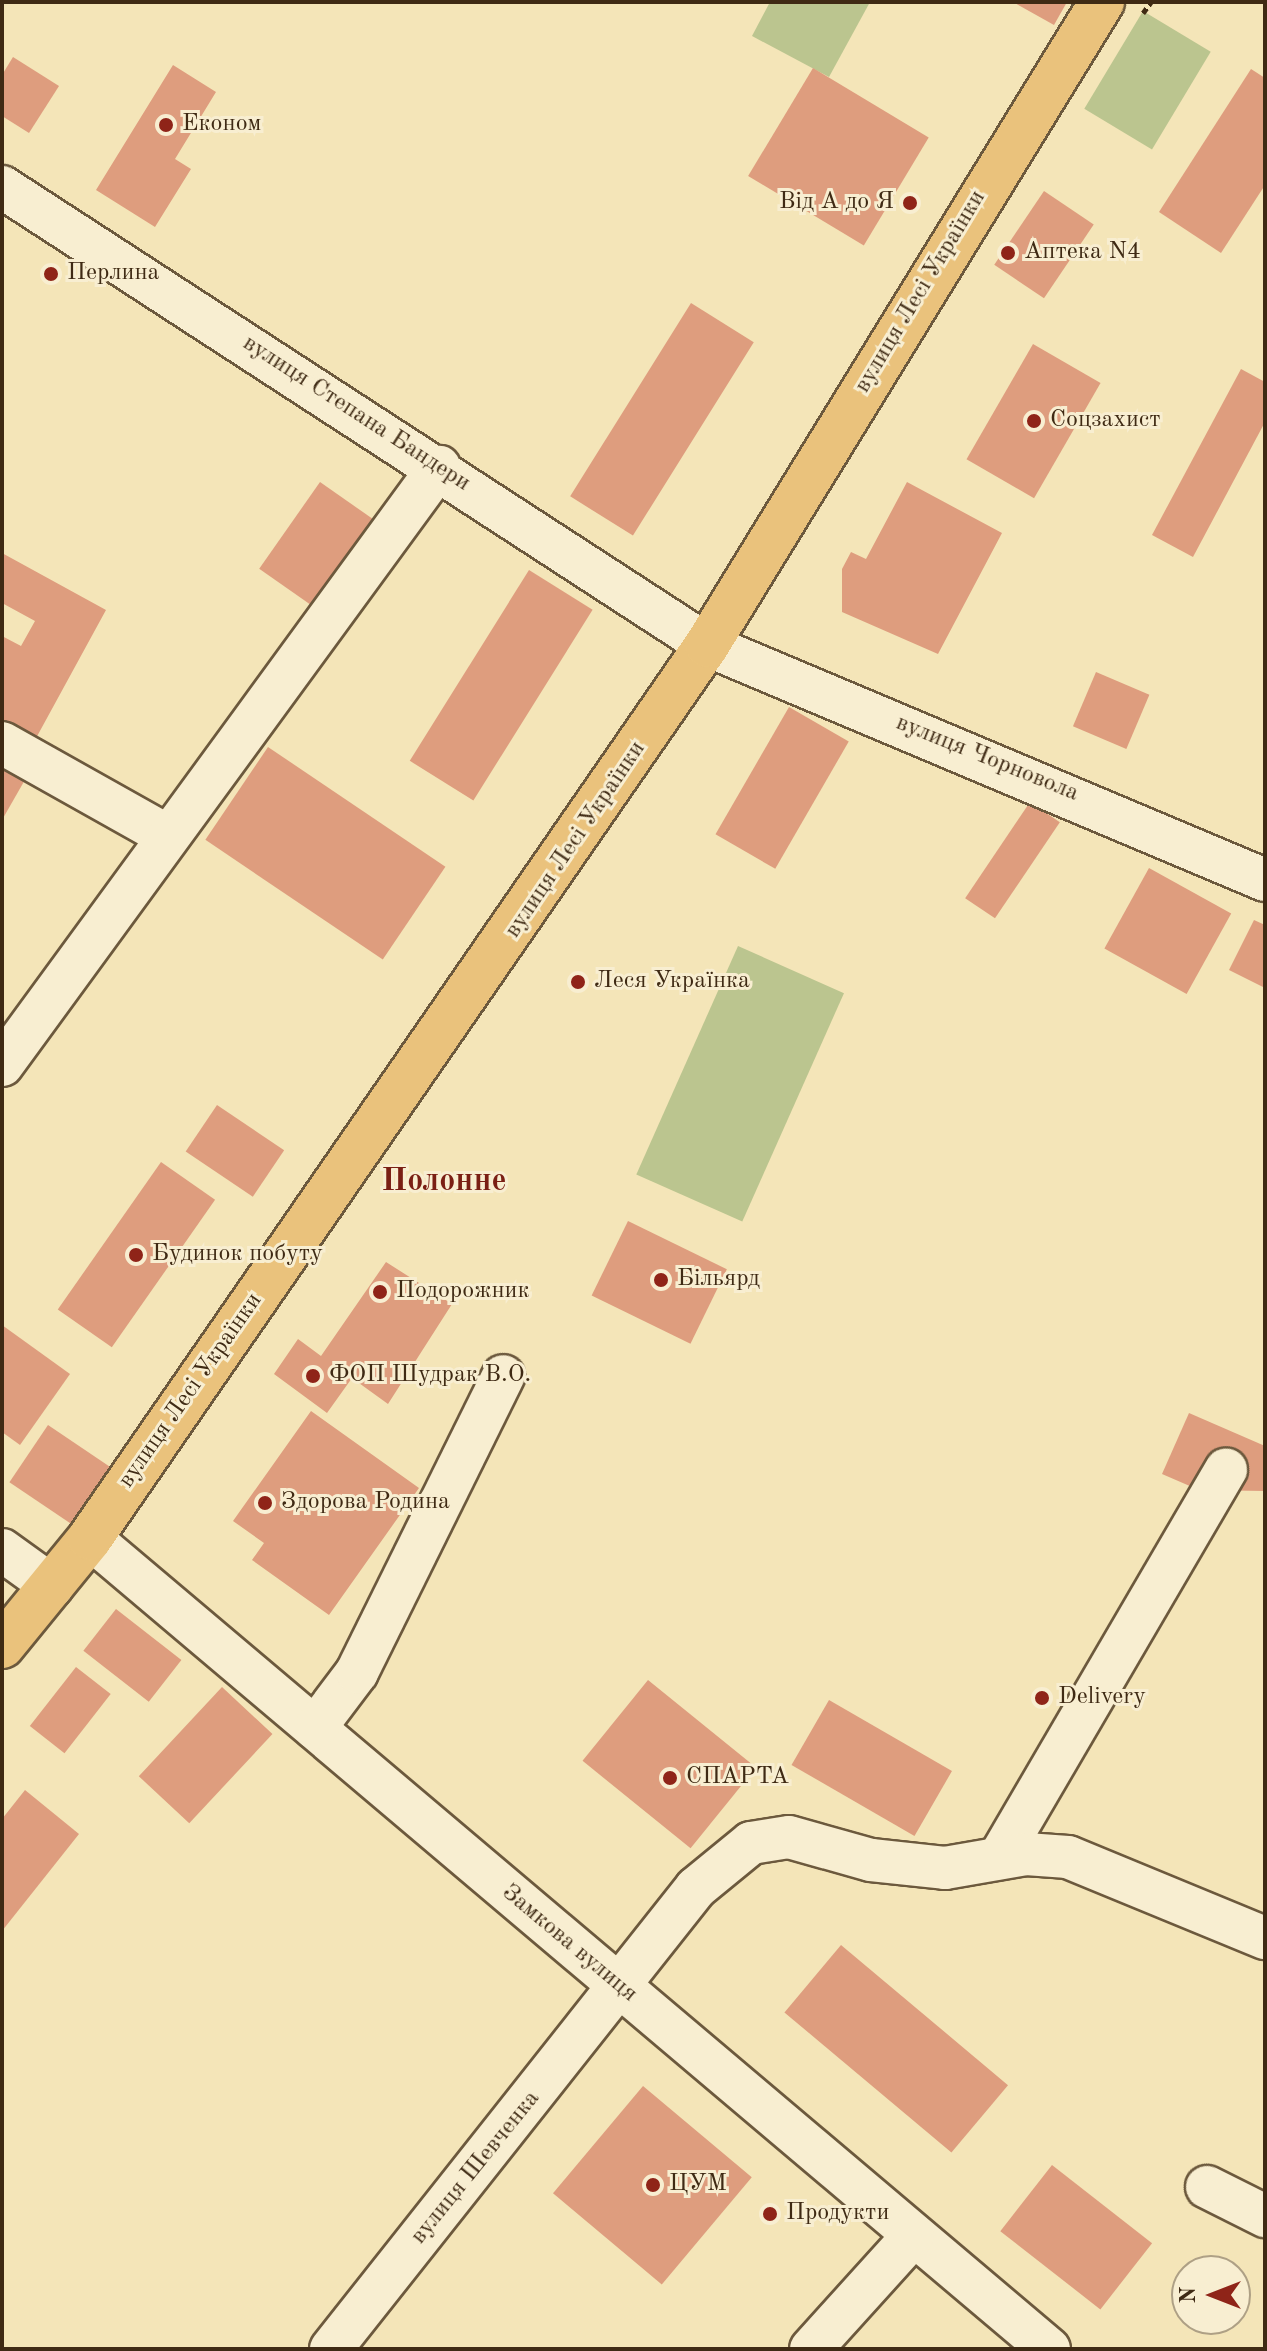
<!DOCTYPE html>
<meta charset="utf-8">
<style>
body{margin:0}
#map{position:relative;width:1267px;height:2351px;overflow:hidden;background:#f4e5b8;font-family:"Old Standard TT",serif}
div>[style]{position:absolute}
.green>*{inset:0;background:#bbc58f;transform-origin:0 0}
.building>*{inset:0;background:#de9d7e;transform-origin:0 0}
.path>*{height:5px;margin-top:-2.5px;transform-origin:0;background:repeating-linear-gradient(90deg,#3f2a14 0 6px,transparent 0 10px)}
.roads{filter:drop-shadow(2px 0 #6c593d) drop-shadow(-2px 0 #6c593d) drop-shadow(0 2px #6c593d) drop-shadow(0 -2px #6c593d)}
.minor>*{height:42px;margin:-21px;padding:0 21px;transform-origin:21px;border-radius:21px;background:#f8eed1}
.major>*{height:44px;margin:-22px;padding:0 22px;transform-origin:22px;border-radius:22px;background:#eac27c}
.dots>*{width:22px;height:22px;translate:-50% -50%;box-sizing:border-box;border:4px solid #f8eed1;border-radius:50%}
span{translate:-50% -50%;white-space:nowrap;text-align:center;line-height:1.15;-webkit-text-stroke:6px #f8eed1;paint-order:stroke}
.poi-label{font-size:24px;color:#3f2a14}
.left{translate:0 -50%;text-align:left}
.right{translate:-100% -50%;text-align:right}
.street-label{font-size:24px;color:#3f2a14}
.district-label{font-size:32px;color:#7a1f14;font-weight:700}
.frame{position:absolute;inset:0;border:4px solid #3f2a14;pointer-events:none}
.north{position:absolute;left:1171px;top:2255px;width:80px;height:80px;box-sizing:border-box;background:#f8eed1;border:2px solid #aea085;border-radius:50%;rotate:270deg;font-size:22px;font-weight:700;line-height:32px;text-align:center;color:#3f2a14}
.north::after{content:'';display:block;margin:auto;width:28px;height:36px;background:#8f2418;clip-path:polygon(50% 0,100% 100%,50% 72%,0 100%)}
</style>
<div id="map">
<div class="green">
<i style="clip-path:polygon(770px 2px,870px 2px,829px 77px,752px 36px)"></i>
<i style="left:1143px;top:11px;width:79px;height:114px;rotate:31deg"></i>
<i style="left:738px;top:946px;width:116px;height:250px;rotate:24deg"></i>
</div>
<div class="building">
<i style="clip-path:polygon(1013px 2px,1067px 2px,1054px 25px)"></i>
<i style="clip-path:polygon(13px 57px,59px 86px,29px 133px,2px 116px,2px 75px)"></i>
<i style="clip-path:polygon(173px 65px,216px 92px,175px 159px,191px 169px,155px 227px,96px 190px)"></i>
<i style="left:813px;top:68px;width:135px;height:126px;rotate:31deg"></i>
<i style="clip-path:polygon(1251px 69px,1265px 78px,1265px 185px,1221px 253px,1159px 212px)"></i>
<i style="left:1044px;top:191px;width:60px;height:89px;rotate:34deg"></i>
<i style="left:691px;top:303px;width:74px;height:228px;rotate:32deg"></i>
<i style="left:1033px;top:344px;width:78px;height:133px;rotate:30deg"></i>
<i style="clip-path:polygon(1241px 369px,1265px 382px,1265px 422px,1193px 557px,1152px 535px)"></i>
<i style="left:320px;top:482px;width:65px;height:106px;rotate:35deg"></i>
<i style="clip-path:polygon(907px 482px,1002px 533px,938px 654px,842px 612px,842px 569px,851px 552px,866px 559px)"></i>
<i style="clip-path:polygon(2px 553px,106px 610px,35px 740px,2px 721px,2px 636px,21px 646px,35px 621px,2px 603px)"></i>
<i style="left:529px;top:570px;width:75px;height:225px;rotate:32deg"></i>
<i style="left:1096px;top:672px;width:58px;height:59px;rotate:23deg"></i>
<i style="left:789px;top:707px;width:69px;height:147px;rotate:30deg"></i>
<i style="left:268px;top:747px;width:214px;height:112px;rotate:34deg"></i>
<i style="clip-path:polygon(2px 765px,26px 778px,2px 820px)"></i>
<i style="left:1030px;top:802px;width:36px;height:116px;rotate:34deg"></i>
<i style="left:1149px;top:868px;width:94px;height:92px;rotate:29deg"></i>
<i style="clip-path:polygon(1254px 920px,1265px 925px,1265px 988px,1229px 970px)"></i>
<i style="left:217px;top:1105px;width:81px;height:56px;rotate:34deg"></i>
<i style="left:161px;top:1162px;width:66px;height:180px;rotate:35deg"></i>
<i style="left:628px;top:1221px;width:110px;height:83px;rotate:26deg"></i>
<i style="clip-path:polygon(386px 1262px,452px 1304px,388px 1404px,352px 1378px,327px 1413px,274px 1374px,298px 1339px,321px 1356px)"></i>
<i style="clip-path:polygon(2px 1325px,70px 1374px,20px 1445px,2px 1432px)"></i>
<i style="clip-path:polygon(311px 1411px,419px 1488px,329px 1615px,252px 1560px,264px 1543px,233px 1521px)"></i>
<i style="clip-path:polygon(1189px 1413px,1265px 1446px,1265px 1491px,1199px 1490px,1162px 1474px)"></i>
<i style="left:48px;top:1425px;width:88px;height:69px;rotate:34deg"></i>
<i style="left:116px;top:1609px;width:83px;height:53px;rotate:38deg"></i>
<i style="left:76px;top:1667px;width:44px;height:75px;rotate:38deg"></i>
<i style="left:648px;top:1680px;width:139px;height:104px;rotate:39deg"></i>
<i style="left:222px;top:1687px;width:69px;height:122px;rotate:43deg"></i>
<i style="left:829px;top:1700px;width:142px;height:75px;rotate:30deg"></i>
<i style="clip-path:polygon(25px 1790px,79px 1834px,2px 1931px,2px 1819px)"></i>
<i style="left:841px;top:1945px;width:218px;height:88px;rotate:40deg"></i>
<i style="left:643px;top:2086px;width:142px;height:140px;rotate:40deg"></i>
<i style="left:1052px;top:2165px;width:127px;height:84px;rotate:38deg"></i>
</div>
<div class="path">
<i style="left:1143px;top:13px;width:14px;rotate:-54deg"></i>
</div>
<div class="roads">
<div class="minor">
<i style="left:2px;top:187px;width:841px;rotate:33.01deg"></i>
<i style="left:707px;top:645px;width:605px;rotate:22.84deg"></i>
<i style="left:2px;top:743px;width:190px;rotate:29.3deg"></i>
<i style="left:2px;top:1065px;width:741px;rotate:-53.84deg"></i>
<i style="left:90px;top:1538px;width:1256px;rotate:40.22deg"></i>
<i style="left:2px;top:1550px;width:62px;rotate:35.8deg"></i>
<i style="left:315px;top:1728px;width:70px;rotate:-53.1deg"></i>
<i style="left:357px;top:1672px;width:330px;rotate:-63.7deg"></i>
<i style="left:999px;top:1858px;width:450px;rotate:-59.7deg"></i>
<i style="left:1207px;top:2187px;width:65px;rotate:26.6deg"></i>
<i style="left:331px;top:2349px;width:588px;rotate:-51.63deg"></i>
<i style="left:696px;top:1888px;width:71px;rotate:-39.3deg"></i>
<i style="left:751px;top:1843px;width:38px;rotate:-9deg"></i>
<i style="left:789px;top:1837px;width:85px;rotate:15.7deg"></i>
<i style="left:871px;top:1860px;width:74px;rotate:6.2deg"></i>
<i style="left:945px;top:1868px;width:82px;rotate:-9.8deg"></i>
<i style="left:1026px;top:1854px;width:42px;rotate:4.1deg"></i>
<i style="left:1068px;top:1857px;width:213px;rotate:22.4deg"></i>
<i style="left:811px;top:2349px;width:152px;rotate:-47.9deg"></i>
</div>
<div class="major">
<i style="left:2px;top:1646px;width:139px;rotate:-50.8deg"></i>
<i style="left:90px;top:1538px;width:1085px;rotate:-55.36deg"></i>
<i style="left:707px;top:645px;width:755px;rotate:-58.44deg"></i>
</div>
</div>
<div class="dots">
<i style="left:166px;top:125px;background:#8f2418"></i>
<i style="left:910px;top:203px;background:#8f2418"></i>
<i style="left:1008px;top:253px;background:#8f2418"></i>
<i style="left:51px;top:274px;background:#8f2418"></i>
<i style="left:1034px;top:421px;background:#8f2418"></i>
<i style="left:578px;top:982px;background:#8f2418"></i>
<i style="left:136px;top:1255px;background:#8f2418"></i>
<i style="left:661px;top:1280px;background:#8f2418"></i>
<i style="left:380px;top:1292px;background:#8f2418"></i>
<i style="left:313px;top:1376px;background:#8f2418"></i>
<i style="left:265px;top:1503px;background:#8f2418"></i>
<i style="left:1042px;top:1698px;background:#8f2418"></i>
<i style="left:670px;top:1778px;background:#8f2418"></i>
<i style="left:653px;top:2185px;background:#8f2418"></i>
<i style="left:770px;top:2214px;background:#8f2418"></i>
</div>
<div class="poi-label">
<span class="left" style="left:182px;top:125px">Економ</span>
<span class="right" style="left:894px;top:203px">Від А до Я</span>
<span class="left" style="left:1024px;top:253px">Аптека N4</span>
<span class="left" style="left:67px;top:274px">Перлина</span>
<span class="left" style="left:1050px;top:421px">Соцзахист</span>
<span class="left" style="left:594px;top:982px">Леся Українка</span>
<span class="left" style="left:152px;top:1255px">Будинок побуту</span>
<span class="left" style="left:677px;top:1280px">Більярд</span>
<span class="left" style="left:396px;top:1292px">Подорожник</span>
<span class="left" style="left:329px;top:1376px">ФОП Шудрак В.О.</span>
<span class="left" style="left:281px;top:1503px">Здорова Родина</span>
<span class="left" style="left:1058px;top:1698px">Delivery</span>
<span class="left" style="left:686px;top:1778px">СПАРТА</span>
<span class="left" style="left:669px;top:2185px">ЦУМ</span>
<span class="left" style="left:786px;top:2214px">Продукти</span>
</div>
<div class="street-label">
<span style="left:921px;top:292px;rotate:-59deg">вулиця Лесі Українки</span>
<span style="left:356px;top:414px;rotate:33deg">вулиця Степана Бандери</span>
<span style="left:987px;top:759px;rotate:22deg">вулиця Чорновола</span>
<span style="left:576px;top:840px;rotate:-56deg">вулиця Лесі Українки</span>
<span style="left:191px;top:1391px;rotate:-55deg">вулиця Лесі Українки</span>
<span style="left:569px;top:1944px;rotate:40deg">Замкова вулиця</span>
<span style="left:476px;top:2168px;rotate:-51deg">вулиця Шевченка</span>
</div>
<div class="district-label">
<span style="left:444px;top:1182px">Полонне</span>
</div>
<div class="frame"></div>
<div class="north">N</div>
</div>
